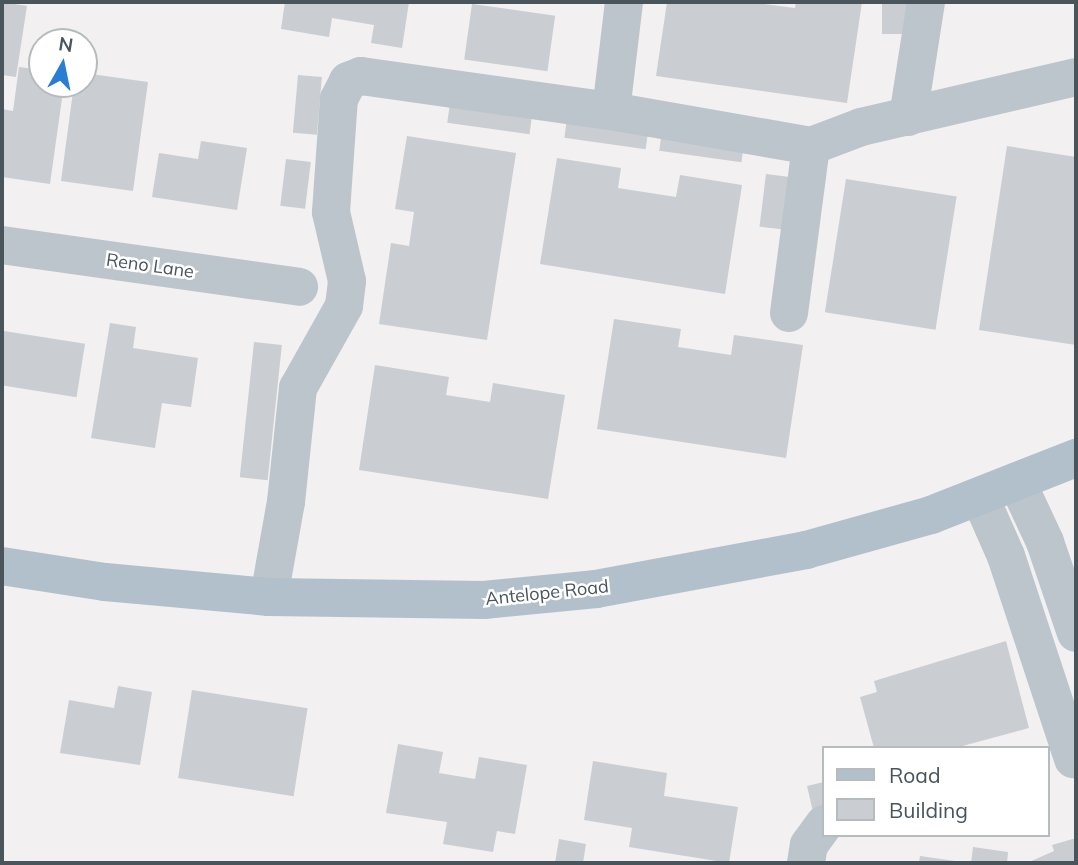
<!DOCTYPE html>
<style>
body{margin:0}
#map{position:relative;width:1078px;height:865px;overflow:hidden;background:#f2f0f0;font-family:Mulish,sans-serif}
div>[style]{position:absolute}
.building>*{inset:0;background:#cacdd2;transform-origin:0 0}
.minor>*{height:38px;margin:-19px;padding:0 19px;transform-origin:19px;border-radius:19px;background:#bcc5cb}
.major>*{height:38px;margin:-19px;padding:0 19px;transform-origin:19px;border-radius:19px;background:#b2c0cc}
span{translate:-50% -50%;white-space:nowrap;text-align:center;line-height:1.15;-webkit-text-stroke:5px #fff;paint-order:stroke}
.street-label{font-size:18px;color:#49545b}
.frame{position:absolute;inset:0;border:4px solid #49545b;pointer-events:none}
.legend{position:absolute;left:822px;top:746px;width:228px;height:91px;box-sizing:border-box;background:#fff;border:2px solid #b6bbbd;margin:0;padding:9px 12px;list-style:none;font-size:21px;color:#49545b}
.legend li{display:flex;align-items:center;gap:14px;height:35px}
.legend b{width:35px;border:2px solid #b6bbbd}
.north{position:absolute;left:28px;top:28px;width:70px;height:70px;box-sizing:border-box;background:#fff;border:2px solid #b6bbbd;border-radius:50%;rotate:9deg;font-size:19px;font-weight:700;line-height:28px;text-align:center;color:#49545b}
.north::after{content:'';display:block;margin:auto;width:24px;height:32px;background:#297dd2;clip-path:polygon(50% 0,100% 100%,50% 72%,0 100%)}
</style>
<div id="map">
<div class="building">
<i style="clip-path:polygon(2px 2px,27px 6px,16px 77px,2px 75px)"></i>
<i style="clip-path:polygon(285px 2px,409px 2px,402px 48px,371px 43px,374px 25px,332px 18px,329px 37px,281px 29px)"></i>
<i style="clip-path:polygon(667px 2px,749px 2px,795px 8px,796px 2px,862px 2px,847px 103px,656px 76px)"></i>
<i style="left:882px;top:2px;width:27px;height:32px"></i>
<i style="left:472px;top:4px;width:84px;height:56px;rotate:8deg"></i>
<i style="clip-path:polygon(19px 67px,42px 70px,42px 84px,64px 84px,50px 184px,2px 177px,2px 109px,13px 111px)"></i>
<i style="clip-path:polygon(84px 73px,148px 82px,133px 191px,61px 181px,74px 84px,84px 84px)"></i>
<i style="left:298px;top:75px;width:24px;height:58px;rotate:5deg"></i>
<i style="left:451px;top:96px;width:83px;height:27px;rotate:8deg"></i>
<i style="left:568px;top:112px;width:82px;height:26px;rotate:8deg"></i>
<i style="left:663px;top:124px;width:83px;height:27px;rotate:8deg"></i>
<i style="clip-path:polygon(407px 136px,516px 153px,487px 340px,379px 324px,391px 243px,409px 246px,414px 212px,395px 209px)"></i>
<i style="clip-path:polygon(201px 141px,247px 148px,237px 210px,152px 197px,159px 153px,198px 159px)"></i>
<i style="clip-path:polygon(1007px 146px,1076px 157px,1076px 345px,979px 330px)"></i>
<i style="clip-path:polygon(557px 158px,621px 168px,618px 188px,676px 197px,680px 175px,742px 185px,725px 294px,540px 264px)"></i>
<i style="left:286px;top:159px;width:25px;height:47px;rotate:7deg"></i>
<i style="left:766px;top:174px;width:24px;height:53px;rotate:7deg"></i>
<i style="left:846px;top:179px;width:112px;height:135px;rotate:9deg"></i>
<i style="clip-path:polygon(614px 319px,681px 329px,678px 347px,731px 355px,734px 335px,803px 345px,786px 458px,597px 429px)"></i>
<i style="clip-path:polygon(110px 323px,136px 327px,133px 348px,198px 358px,191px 407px,162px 403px,155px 448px,91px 438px)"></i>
<i style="left:4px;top:331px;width:82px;height:54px;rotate:9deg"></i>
<i style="left:254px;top:342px;width:28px;height:136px;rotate:6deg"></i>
<i style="clip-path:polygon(375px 365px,449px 377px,446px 395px,490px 402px,493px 383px,565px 395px,548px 499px,359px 470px)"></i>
<i style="clip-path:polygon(1006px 641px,1029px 728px,955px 748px,874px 748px,860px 697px,877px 692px,874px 681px)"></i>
<i style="clip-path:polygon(118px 686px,152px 692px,140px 765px,60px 753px,69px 700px,114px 708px)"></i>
<i style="left:192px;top:690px;width:117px;height:89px;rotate:9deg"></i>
<i style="clip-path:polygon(398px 744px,443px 752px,439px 773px,475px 779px,479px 757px,527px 765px,515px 834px,497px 831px,493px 852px,443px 844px,447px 822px,386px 813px)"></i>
<i style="clip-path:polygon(593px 761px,667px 773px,664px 796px,738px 807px,729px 863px,629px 847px,632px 828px,584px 820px)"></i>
<i style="clip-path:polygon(824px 782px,824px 809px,813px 812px,807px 786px)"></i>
<i style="clip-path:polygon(1076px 838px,1076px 863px,1027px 863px,1054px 851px,1052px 845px)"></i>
<i style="clip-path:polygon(559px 839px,586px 844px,583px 863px,555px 863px)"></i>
<i style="clip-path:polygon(973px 847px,1008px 852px,1007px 863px,971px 863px)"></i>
<i style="clip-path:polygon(920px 856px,962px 862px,962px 863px,919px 863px)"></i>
</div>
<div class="minor">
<i style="left:611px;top:111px;width:110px;rotate:-83.2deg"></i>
<i style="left:908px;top:117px;width:116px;rotate:-81.1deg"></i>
<i style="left:2px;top:245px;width:300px;rotate:8deg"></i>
<i style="left:789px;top:313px;width:168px;rotate:-82.5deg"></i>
<i style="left:1018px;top:484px;width:64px;rotate:65deg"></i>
<i style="left:1045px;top:542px;width:96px;rotate:71.2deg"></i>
<i style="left:980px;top:497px;width:64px;rotate:66.2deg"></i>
<i style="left:1006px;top:556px;width:214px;rotate:71.7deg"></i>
<i style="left:269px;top:597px;width:97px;rotate:-79.9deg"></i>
<i style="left:286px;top:502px;width:115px;rotate:-84deg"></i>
<i style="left:298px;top:388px;width:94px;rotate:-60.7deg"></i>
<i style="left:344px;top:306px;width:25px;rotate:-83deg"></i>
<i style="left:347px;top:281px;width:71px;rotate:-103.1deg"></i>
<i style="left:331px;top:212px;width:113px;rotate:-86deg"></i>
<i style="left:339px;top:99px;width:20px;rotate:-63deg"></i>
<i style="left:348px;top:81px;width:14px;rotate:-21deg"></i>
<i style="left:361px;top:76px;width:252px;rotate:8deg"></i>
<i style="left:611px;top:111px;width:203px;rotate:9.9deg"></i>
<i style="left:811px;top:146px;width:53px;rotate:-20.8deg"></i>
<i style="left:861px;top:127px;width:221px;rotate:-13.1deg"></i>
<i style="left:806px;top:863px;width:18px;rotate:-81deg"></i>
<i style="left:809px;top:845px;width:26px;rotate:-54deg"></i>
</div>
<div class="major">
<i style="left:2px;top:566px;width:104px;rotate:8.8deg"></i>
<i style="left:105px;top:582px;width:165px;rotate:5.2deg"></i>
<i style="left:269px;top:597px;width:215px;rotate:0.8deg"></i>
<i style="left:484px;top:600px;width:113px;rotate:-5.6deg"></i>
<i style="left:596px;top:589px;width:214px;rotate:-10.5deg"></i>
<i style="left:806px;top:550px;width:130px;rotate:-15.6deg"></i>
<i style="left:931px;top:515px;width:156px;rotate:-21.5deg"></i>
</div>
<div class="street-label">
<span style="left:150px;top:266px;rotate:8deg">Reno Lane</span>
<span style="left:547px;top:593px;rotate:-6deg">Antelope Road</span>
</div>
<div class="frame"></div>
<ul class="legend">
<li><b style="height:9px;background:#b2c0cc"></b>Road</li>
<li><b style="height:19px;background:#cacdd2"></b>Building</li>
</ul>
<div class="north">N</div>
</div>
